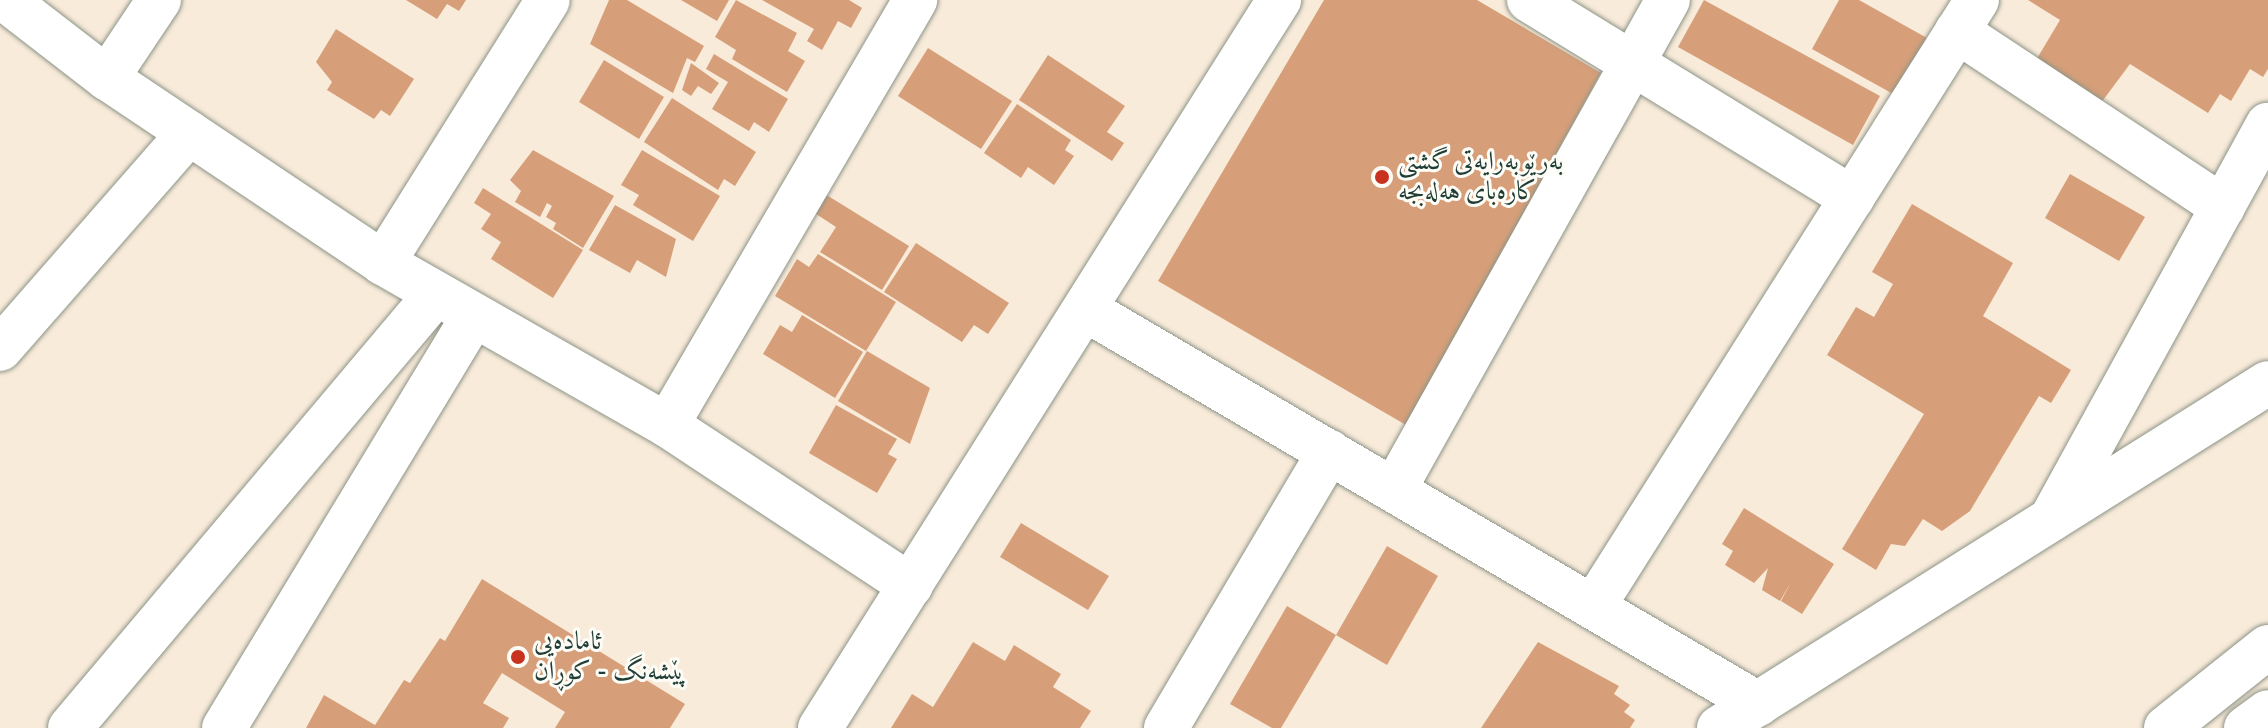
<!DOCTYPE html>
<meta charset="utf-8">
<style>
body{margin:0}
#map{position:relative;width:2268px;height:728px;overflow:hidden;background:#f9ebda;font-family:"IM FELL Double Pica",Amiri,serif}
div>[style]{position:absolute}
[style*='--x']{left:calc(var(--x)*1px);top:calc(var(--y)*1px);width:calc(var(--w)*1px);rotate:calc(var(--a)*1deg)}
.building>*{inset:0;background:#d69f7a}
.roads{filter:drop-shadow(0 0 2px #8c9487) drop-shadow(0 0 2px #8c9487)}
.street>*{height:44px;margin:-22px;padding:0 22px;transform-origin:22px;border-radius:22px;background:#fff}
.dots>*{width:22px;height:22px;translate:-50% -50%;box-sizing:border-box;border:4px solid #fdfcf7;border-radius:50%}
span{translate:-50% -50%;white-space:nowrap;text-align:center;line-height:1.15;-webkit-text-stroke:6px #fdfcf7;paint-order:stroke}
.poi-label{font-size:26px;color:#1f3d34}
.left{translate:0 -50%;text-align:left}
</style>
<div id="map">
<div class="building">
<i style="clip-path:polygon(406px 0,466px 0,459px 11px,447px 4px,437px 19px)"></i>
<i style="clip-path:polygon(609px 0,627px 0,704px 46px,695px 62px,687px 58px,673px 93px,590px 44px)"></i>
<i style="clip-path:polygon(681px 0,729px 0,717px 21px)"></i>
<i style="clip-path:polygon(736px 0,797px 33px,788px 51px,805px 61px,787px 92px,732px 59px,736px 50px,715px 37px)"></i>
<i style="clip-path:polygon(762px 0,849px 0,862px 8px,851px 28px,838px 21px,822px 50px,807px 41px,814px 29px)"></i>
<i style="clip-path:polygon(1324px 0,1477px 0,1601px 73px,1406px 425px,1158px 281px)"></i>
<i style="clip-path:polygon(1704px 0,1880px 96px,1853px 145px,1678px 47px)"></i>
<i style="clip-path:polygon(1839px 0,1859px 0,1927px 38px,1895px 95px,1812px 49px)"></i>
<i style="clip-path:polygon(2028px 0,2268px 0,2268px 69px,2263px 77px,2250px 69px,2231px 101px,2220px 94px,2208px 113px,2130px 64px,2095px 111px,2030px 70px,2060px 20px)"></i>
<i style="clip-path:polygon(336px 29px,414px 79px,390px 116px,381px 110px,374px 119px,327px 90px,332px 82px,316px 62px)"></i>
<i style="clip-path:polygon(928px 48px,1012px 101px,981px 149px,898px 96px)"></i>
<i style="clip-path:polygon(714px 54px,788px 99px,769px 132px,754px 122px,749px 131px,712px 109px,728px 82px,706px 69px)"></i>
<i style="clip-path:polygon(1048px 55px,1125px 106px,1107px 132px,1124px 143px,1112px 161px,1019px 100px)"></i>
<i style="clip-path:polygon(604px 60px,664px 97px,639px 139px,579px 102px)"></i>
<i style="clip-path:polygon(691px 63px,719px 83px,711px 94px,698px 86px,691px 96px,682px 90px)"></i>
<i style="clip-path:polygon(672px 98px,756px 152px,735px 186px,724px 179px,718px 190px,644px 142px)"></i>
<i style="clip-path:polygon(1017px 104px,1071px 140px,1065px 150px,1074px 156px,1054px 185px,1028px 167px,1021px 178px,984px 153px)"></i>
<i style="clip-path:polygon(533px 150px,614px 196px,583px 248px,553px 229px,556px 223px,546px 217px,552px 206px,547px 203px,540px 217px,515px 202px,521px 191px,510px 180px)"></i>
<i style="clip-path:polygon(642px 150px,720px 196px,693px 241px,633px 205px,639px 195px,621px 185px)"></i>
<i style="clip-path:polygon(2070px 174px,2145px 217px,2119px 261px,2045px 218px)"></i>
<i style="clip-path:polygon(483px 188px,583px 250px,553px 298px,491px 259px,501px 242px,481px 229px,491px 214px,474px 203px)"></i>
<i style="clip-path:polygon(825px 194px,909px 246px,882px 290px,820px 252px,836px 227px,813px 212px)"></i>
<i style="clip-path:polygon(1912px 204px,2013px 263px,1983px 316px,2071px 370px,2051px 403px,2039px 396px,1970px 511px,1942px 531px,1923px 519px,1905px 546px,1891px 544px,1876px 570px,1842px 549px,1924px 414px,1827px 355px,1856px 307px,1874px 317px,1893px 284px,1872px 272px)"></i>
<i style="clip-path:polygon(615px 205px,676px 239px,666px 277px,637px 260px,630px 273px,589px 250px)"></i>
<i style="clip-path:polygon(916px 243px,1009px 303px,988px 334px,974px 325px,962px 342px,884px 292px)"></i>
<i style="clip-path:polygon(818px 254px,896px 302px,866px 351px,775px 296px,797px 259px,809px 267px)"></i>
<i style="clip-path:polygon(802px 315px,863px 352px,835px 398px,763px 354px,780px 325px,792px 332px)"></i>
<i style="clip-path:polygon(867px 351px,930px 388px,910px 444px,838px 401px)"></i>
<i style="clip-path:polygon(836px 405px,897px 439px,888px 454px,897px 459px,877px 493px,809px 453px)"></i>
<i style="clip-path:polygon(1744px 508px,1834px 564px,1802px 614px,1781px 601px,1791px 582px,1780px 601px,1762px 590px,1768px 568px,1754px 583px,1725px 565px,1733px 551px,1722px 544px)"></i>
<i style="clip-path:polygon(1021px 523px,1109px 576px,1088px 610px,1000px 557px)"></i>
<i style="clip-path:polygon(1387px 546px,1438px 576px,1387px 665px,1336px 635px)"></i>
<i style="clip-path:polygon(482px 579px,685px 704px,670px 728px,555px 728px,565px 712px,502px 673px,483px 703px,509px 718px,503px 728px,306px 728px,324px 695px,375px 725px,404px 680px,410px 683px,440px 638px,445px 641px)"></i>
<i style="clip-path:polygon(1287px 606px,1336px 635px,1281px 728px,1272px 728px,1230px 704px)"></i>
<i style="clip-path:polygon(973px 642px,1005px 661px,1014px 645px,1061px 674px,1053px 687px,1091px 711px,1080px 728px,891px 728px,912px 694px,933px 707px)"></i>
<i style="clip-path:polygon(1538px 642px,1619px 686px,1614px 694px,1630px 705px,1624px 712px,1635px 720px,1630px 728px,1481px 728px)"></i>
</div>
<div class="roads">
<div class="street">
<i style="--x:6;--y:0;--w:128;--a:37.7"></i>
<i style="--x:107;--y:78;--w:332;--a:33.8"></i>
<i style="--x:383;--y:263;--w:327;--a:29.7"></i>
<i style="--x:667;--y:425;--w:292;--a:33.4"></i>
<i style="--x:1529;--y:0;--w:379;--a:31.5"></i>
<i style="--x:1957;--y:31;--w:319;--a:33.5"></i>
<i style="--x:107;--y:78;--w:94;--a:-56.3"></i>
<i style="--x:383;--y:263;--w:310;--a:-57.9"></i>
<i style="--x:1088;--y:311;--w:777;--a:30.39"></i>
<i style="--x:0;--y:349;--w:287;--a:-48.8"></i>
<i style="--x:667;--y:425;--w:492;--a:-59.7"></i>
<i style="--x:1394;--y:490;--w:561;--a:-60.79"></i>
<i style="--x:2051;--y:519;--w:450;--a:-61.2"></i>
<i style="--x:1593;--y:607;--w:718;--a:-57.68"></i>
<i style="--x:70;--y:728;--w:568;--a:-49.86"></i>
<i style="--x:224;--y:728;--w:482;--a:-58.8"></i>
<i style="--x:820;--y:728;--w:861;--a:-57.77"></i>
<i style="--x:1166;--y:728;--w:321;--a:-59.4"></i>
<i style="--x:1719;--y:728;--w:648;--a:-32.15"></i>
<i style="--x:2166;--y:728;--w:130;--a:-38.5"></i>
<i style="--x:2246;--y:728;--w:27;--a:-36"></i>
</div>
</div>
<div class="dots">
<i style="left:1382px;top:177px;background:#c8321e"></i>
<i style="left:518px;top:657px;background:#c8321e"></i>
</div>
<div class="poi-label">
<span class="left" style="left:1398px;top:177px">بەرێوبەرایەتی گشتی<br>کارەبای هەلەبجە</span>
<span class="left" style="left:534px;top:657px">ئامادەیی<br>پێشەنگ - کوڕان</span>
</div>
</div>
